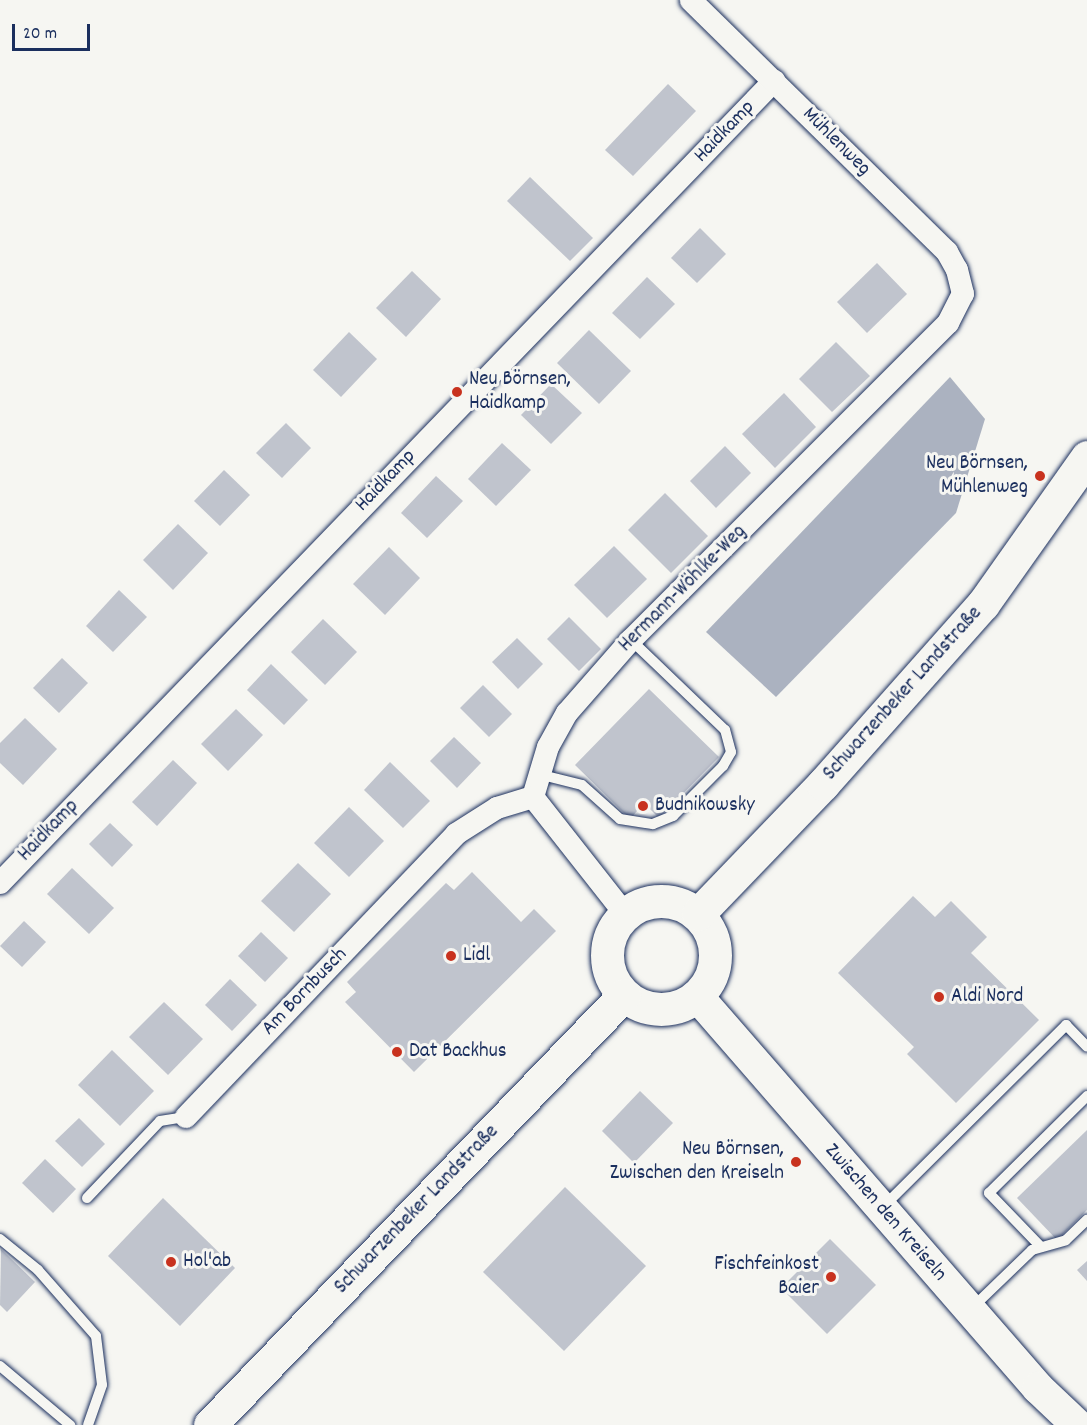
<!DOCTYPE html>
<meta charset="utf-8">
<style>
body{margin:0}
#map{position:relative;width:1087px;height:1425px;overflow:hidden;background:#f6f6f2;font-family:Dekko,sans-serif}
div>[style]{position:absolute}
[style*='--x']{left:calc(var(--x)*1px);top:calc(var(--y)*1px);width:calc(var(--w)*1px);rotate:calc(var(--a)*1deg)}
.water>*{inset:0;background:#abb2c0}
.building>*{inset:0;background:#c0c4cd}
.roads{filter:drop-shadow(0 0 2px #1b2f5e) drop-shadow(0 0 2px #1b2f5e)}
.lane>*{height:10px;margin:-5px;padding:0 5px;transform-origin:5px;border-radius:5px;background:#f6f6f2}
.street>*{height:22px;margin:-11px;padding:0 11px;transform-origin:11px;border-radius:11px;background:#f6f6f2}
.secondary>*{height:32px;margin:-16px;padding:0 16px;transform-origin:16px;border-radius:16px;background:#f6f6f2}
.primary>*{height:33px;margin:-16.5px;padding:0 16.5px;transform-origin:16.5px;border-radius:16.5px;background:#f6f6f2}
.primary>.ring{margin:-16.5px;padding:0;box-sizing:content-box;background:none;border:33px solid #f6f6f2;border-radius:50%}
.dots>*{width:16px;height:16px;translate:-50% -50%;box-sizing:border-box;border:3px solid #f6f6f2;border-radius:50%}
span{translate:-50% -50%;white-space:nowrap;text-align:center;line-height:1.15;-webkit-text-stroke:6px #f6f6f2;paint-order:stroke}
.street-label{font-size:21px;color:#1b2f5e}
.poi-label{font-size:21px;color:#1b2f5e}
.left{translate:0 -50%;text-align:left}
.right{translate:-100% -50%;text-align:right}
.scale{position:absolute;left:12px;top:24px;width:78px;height:27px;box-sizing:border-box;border:3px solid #1b2f5e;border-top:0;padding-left:8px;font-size:18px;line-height:21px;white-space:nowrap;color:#1b2f5e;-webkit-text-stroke:4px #f6f6f2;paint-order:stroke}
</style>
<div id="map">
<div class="water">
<i style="clip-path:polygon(950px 377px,985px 419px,956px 513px,776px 697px,706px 632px)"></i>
</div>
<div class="building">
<i style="clip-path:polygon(668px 84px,696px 111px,633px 176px,605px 150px)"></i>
<i style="clip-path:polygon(530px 177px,593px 238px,570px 261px,507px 201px)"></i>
<i style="clip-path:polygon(700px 228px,726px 254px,697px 283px,671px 258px)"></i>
<i style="clip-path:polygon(877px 263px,907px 294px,867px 333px,837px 302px)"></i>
<i style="clip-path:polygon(412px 271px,441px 299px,406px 337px,376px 308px)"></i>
<i style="clip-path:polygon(647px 277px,675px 304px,640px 339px,612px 313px)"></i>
<i style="clip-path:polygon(589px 330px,631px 371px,599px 404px,557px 363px)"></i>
<i style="clip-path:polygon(349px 332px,377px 359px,341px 397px,313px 370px)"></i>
<i style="clip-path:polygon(836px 342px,870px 376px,832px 412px,799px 379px)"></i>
<i style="clip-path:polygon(551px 384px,582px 413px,551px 444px,521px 415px)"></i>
<i style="clip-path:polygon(784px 393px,816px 427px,775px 468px,742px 434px)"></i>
<i style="clip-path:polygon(286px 423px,311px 448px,282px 478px,256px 453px)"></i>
<i style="clip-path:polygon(502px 443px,531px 470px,496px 506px,468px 479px)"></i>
<i style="clip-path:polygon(725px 446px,751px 473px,716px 508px,690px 481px)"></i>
<i style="clip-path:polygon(224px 470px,250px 495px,220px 526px,194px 501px)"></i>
<i style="clip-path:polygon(436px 476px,463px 501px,427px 538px,401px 513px)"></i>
<i style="clip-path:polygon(665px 493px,708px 536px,671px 573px,628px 530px)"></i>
<i style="clip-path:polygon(178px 524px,208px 553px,173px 590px,143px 560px)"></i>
<i style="clip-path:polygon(614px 546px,647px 579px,607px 618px,574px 585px)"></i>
<i style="clip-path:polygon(389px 547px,420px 578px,385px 615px,353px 584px)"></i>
<i style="clip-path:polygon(119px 590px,147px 617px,113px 652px,86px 626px)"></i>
<i style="clip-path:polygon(569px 617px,601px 649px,579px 671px,547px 639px)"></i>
<i style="clip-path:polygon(323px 619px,357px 652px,325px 685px,291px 652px)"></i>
<i style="clip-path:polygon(517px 638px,543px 664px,518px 689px,492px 662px)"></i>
<i style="clip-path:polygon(62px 658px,88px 683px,59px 713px,33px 688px)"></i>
<i style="clip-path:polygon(271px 664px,308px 700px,284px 725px,247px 690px)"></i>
<i style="clip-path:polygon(483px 685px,512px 714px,489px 737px,460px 708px)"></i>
<i style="clip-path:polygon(649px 689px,719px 757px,659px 818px,644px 803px,630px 819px,575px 765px)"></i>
<i style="clip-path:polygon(236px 709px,263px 735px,228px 771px,201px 744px)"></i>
<i style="clip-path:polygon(25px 718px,57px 749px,23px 785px,0 763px,0 743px)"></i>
<i style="clip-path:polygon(454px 737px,481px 763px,457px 788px,430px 761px)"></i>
<i style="clip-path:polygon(173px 760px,197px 783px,157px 826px,132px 802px)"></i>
<i style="clip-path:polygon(390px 762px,430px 801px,403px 828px,364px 790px)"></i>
<i style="clip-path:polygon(349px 807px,384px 841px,349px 877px,314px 843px)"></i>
<i style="clip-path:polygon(110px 823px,133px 845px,112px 867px,89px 844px)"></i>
<i style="clip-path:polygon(298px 863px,331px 894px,294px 932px,261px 901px)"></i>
<i style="clip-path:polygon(72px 868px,114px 908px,89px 934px,47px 894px)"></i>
<i style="clip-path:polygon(472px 872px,521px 922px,534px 909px,556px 931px,414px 1072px,345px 1002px,356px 992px,347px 982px,446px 883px,454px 890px)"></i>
<i style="clip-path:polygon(913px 896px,935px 917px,951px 901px,987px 937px,971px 953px,1039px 1020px,956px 1103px,907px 1054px,914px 1047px,838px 973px)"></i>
<i style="clip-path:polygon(24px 921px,46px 942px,22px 967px,0 946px)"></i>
<i style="clip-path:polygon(261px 932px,288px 958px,265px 982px,238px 956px)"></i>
<i style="clip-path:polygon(230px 979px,257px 1005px,232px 1031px,205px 1005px)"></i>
<i style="clip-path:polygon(164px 1002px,203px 1039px,168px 1075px,129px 1037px)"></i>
<i style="clip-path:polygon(112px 1050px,154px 1091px,120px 1126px,78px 1085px)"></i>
<i style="clip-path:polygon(640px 1091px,673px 1123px,634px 1163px,602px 1131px)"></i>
<i style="clip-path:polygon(79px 1118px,105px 1144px,82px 1167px,55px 1141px)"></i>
<i style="clip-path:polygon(1087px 1130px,1087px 1210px,1057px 1240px,1017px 1198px)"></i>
<i style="clip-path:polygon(45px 1159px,76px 1189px,53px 1213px,22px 1183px)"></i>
<i style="clip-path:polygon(565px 1187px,646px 1266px,564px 1351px,483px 1272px)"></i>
<i style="clip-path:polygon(163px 1198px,235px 1268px,180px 1326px,108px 1256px)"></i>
<i style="clip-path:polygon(830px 1239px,876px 1285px,827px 1334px,781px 1288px)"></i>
<i style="clip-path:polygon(1px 1249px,35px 1282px,7px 1312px,0 1305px)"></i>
<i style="clip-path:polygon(1087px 1261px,1087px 1281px,1077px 1270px)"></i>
</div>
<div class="roads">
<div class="lane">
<i style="--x:538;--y:774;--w:45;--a:14"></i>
<i style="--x:582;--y:785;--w:51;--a:41.8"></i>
<i style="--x:620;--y:819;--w:33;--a:9"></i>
<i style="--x:653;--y:824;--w:22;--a:-22"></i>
<i style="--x:673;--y:816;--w:71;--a:-45"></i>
<i style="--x:723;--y:766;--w:16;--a:-60"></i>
<i style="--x:731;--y:752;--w:23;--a:-105"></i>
<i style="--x:725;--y:730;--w:130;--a:-136.2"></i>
<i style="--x:87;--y:1198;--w:106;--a:-46.5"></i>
<i style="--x:160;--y:1121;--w:26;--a:-9"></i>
<i style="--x:884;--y:1206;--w:257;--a:-44.8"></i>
<i style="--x:1066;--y:1025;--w:30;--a:46"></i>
<i style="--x:0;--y:1239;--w:49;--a:39.2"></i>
<i style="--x:38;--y:1270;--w:88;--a:48.7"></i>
<i style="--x:96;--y:1336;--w:49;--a:83"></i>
<i style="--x:102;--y:1385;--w:42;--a:109.3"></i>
<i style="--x:1041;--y:1247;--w:75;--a:-133.9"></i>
<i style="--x:989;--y:1193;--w:138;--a:-44.7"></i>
<i style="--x:973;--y:1307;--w:82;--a:-44"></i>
<i style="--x:1032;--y:1250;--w:35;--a:-16"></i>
<i style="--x:1066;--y:1240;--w:29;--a:-44"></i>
<i style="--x:0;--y:1366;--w:92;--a:40.1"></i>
</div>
<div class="street">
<i style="--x:0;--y:883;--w:1115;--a:-46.02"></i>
<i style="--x:625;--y:914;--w:149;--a:-128.2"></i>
<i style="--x:533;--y:797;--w:52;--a:-73.3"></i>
<i style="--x:548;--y:747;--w:39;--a:-61"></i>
<i style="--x:567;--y:713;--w:97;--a:-48.8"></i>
<i style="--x:631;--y:640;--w:448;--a:-45"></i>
<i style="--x:948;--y:323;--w:33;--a:-63"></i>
<i style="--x:963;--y:294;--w:25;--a:-104"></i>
<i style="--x:957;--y:270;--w:21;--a:-119"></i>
<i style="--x:947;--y:252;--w:359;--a:-135.5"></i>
<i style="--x:186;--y:1117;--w:391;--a:-46.3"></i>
<i style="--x:456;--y:834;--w:49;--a:-32.4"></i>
<i style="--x:497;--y:808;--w:38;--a:-17"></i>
</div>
<div class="secondary">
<i style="--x:697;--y:996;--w:520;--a:48.98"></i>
<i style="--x:1038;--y:1388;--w:54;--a:43.5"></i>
</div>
<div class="primary">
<i class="ring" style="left:607px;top:901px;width:75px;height:75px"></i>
<i style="--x:698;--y:914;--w:180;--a:-46.1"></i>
<i style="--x:823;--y:784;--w:241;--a:-48.4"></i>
<i style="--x:983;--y:604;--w:180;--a:-54.7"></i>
<i style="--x:210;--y:1425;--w:597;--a:-46.09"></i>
</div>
</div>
<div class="dots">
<i style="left:457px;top:392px;background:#c8321e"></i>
<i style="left:1040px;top:476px;background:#c8321e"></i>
<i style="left:643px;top:806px;background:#c8321e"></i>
<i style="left:451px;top:956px;background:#c8321e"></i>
<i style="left:939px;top:997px;background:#c8321e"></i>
<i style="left:397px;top:1052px;background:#c8321e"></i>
<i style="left:796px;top:1162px;background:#c8321e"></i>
<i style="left:171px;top:1262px;background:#c8321e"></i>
<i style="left:831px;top:1277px;background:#c8321e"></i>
</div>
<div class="street-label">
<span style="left:725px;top:132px;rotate:-46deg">Haidkamp</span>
<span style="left:836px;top:142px;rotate:45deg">Mühlenweg</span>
<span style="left:386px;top:481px;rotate:-46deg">Haidkamp</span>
<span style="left:683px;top:589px;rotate:-45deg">Hermann-Wöhlke-Weg</span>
<span style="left:903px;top:694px;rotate:-48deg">Schwarzenbeker Landstraße</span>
<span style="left:49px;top:831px;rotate:-46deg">Haidkamp</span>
<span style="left:305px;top:992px;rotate:-46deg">Am Bornbusch</span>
<span style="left:417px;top:1210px;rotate:-46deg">Schwarzenbeker Landstraße</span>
<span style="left:885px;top:1213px;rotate:49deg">Zwischen den Kreiseln</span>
</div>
<div class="poi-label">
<span class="left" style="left:469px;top:392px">Neu Börnsen,<br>Haidkamp</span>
<span class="right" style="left:1028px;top:476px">Neu Börnsen,<br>Mühlenweg</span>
<span class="left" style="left:655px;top:806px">Budnikowsky</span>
<span class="left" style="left:463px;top:956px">Lidl</span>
<span class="left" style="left:951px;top:997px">Aldi Nord</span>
<span class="left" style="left:409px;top:1052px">Dat Backhus</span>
<span class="right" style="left:784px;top:1162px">Neu Börnsen,<br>Zwischen den Kreiseln</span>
<span class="left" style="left:183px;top:1262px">Hol'ab</span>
<span class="right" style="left:819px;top:1277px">Fischfeinkost<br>Baier</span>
</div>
<div class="scale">20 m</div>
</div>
